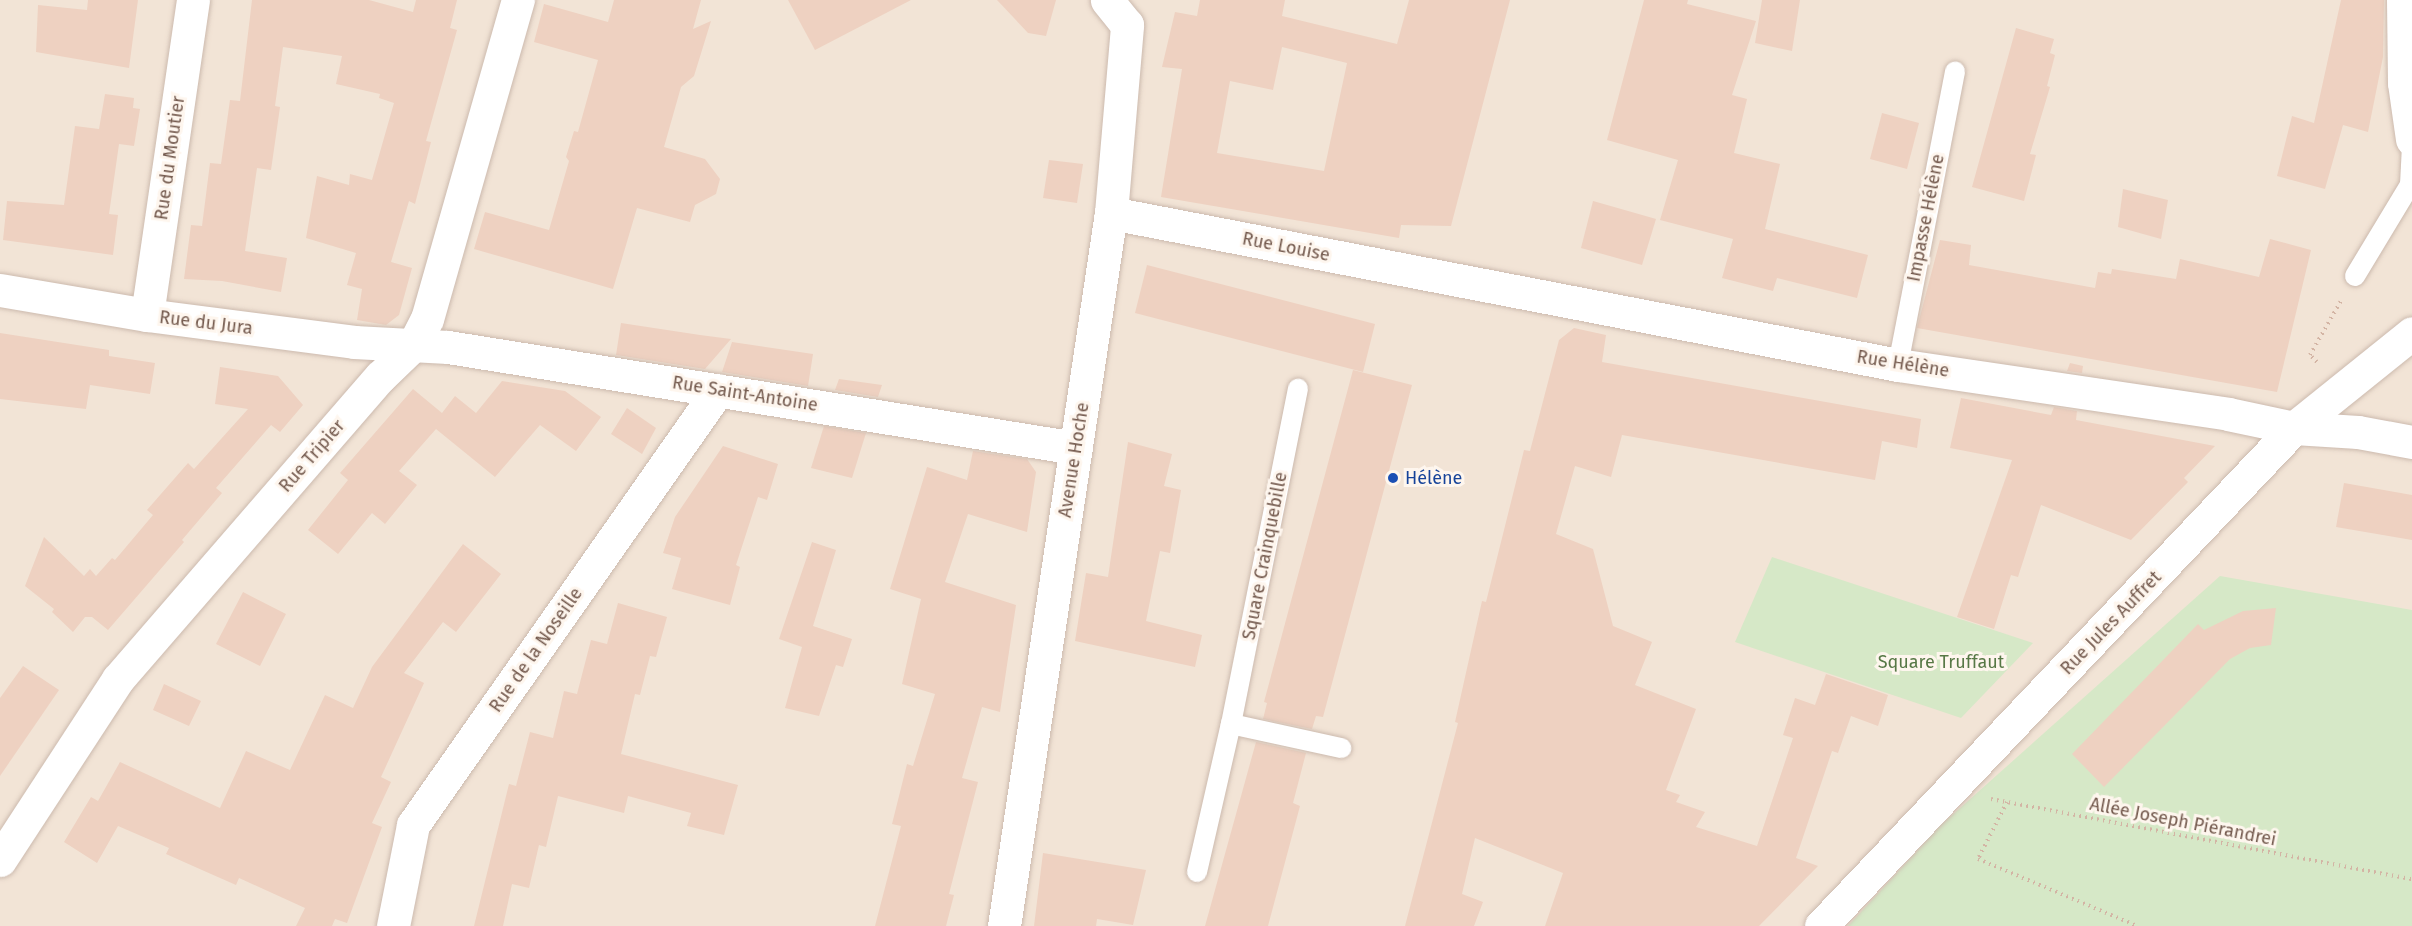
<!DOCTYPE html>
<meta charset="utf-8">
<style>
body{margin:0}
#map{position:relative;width:2412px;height:926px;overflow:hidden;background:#fbf2e7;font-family:"Fira Sans",sans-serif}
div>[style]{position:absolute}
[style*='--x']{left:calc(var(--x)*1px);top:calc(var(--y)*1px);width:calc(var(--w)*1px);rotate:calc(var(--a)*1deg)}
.residential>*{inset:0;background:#f2e4d6}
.green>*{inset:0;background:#d6e8c7}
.building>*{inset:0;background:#eed1c1}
.path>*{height:4px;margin-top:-2px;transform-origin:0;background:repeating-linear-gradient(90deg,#d3b4a4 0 1.5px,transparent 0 6px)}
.roads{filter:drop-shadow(0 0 2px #ccbaae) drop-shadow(0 0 2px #ccbaae)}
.lane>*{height:20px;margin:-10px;padding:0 10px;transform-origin:10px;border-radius:10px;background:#fff}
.street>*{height:33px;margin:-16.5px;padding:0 16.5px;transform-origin:16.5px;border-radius:16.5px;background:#fff}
.secondary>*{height:33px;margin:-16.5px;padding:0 16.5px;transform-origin:16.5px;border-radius:16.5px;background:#fff}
.dots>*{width:16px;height:16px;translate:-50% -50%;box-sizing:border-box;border:3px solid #fef6ee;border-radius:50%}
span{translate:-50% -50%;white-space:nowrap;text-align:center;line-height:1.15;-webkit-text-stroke:6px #fef6ee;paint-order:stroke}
.street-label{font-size:18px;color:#73594d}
.transit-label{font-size:18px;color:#164399}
.left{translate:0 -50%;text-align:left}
.park-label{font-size:18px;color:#577846}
</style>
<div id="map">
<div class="residential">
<i style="clip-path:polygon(0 0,2412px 0,2412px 926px,0 926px)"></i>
</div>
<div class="green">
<i style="clip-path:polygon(1772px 557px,2033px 643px,1961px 718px,1735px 642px)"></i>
<i style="clip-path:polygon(2220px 576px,2412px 610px,2412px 926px,1848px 926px,1941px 825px)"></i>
</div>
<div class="building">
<i style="clip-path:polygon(88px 0,138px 0,129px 68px,36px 52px,38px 5px,87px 10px)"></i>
<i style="clip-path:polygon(252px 0,369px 0,413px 12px,416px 0,457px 0,450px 28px,457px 30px,426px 141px,431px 142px,415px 204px,409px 201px,391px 262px,412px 268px,399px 315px,386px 325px,357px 320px,362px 289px,347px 285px,356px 253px,306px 238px,317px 176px,349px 185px,350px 174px,372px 180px,394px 103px,379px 98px,380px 94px,336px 84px,342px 56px,283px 47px,275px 106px,280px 107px,271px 170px,257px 168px,245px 251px,287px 258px,281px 292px,222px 281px,184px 279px,191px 225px,202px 226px,210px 163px,221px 164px,230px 100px,240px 101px)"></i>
<i style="clip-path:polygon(614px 0,701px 0,693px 29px,711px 21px,694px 76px,681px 87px,664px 147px,705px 159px,720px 179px,716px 194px,695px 205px,690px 222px,637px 208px,613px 289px,474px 249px,485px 212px,549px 230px,569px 161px,566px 157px,574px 131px,578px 132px,598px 60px,534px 42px,544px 4px,608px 22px)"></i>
<i style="clip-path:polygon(788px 0,911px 0,815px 50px)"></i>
<i style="clip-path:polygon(997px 0,1056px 0,1046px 36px,1028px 33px)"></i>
<i style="clip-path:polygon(evenodd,1200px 0,1285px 0,1282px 16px,1397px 44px,1409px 0,1510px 0,1451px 226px,1401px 225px,1399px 238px,1161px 197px,1182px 69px,1162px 67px,1175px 12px,1197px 16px,1200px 0,1282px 47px,1347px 63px,1324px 171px,1217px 153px,1230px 81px,1273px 90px,1282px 47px)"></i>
<i style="clip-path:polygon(1644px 0,1688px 0,1687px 4px,1756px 21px,1732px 95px,1747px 99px,1734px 153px,1780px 164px,1765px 229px,1868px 255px,1857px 298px,1777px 278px,1773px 291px,1722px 278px,1733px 239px,1660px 220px,1678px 160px,1607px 140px)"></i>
<i style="clip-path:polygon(1762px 0,1800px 0,1792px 51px,1755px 43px)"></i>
<i style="clip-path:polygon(2341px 0,2384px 0,2383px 57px,2368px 132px,2343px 125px,2325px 189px,2277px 176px,2292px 116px,2314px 123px)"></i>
<i style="clip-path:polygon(2016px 28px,2054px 39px,2050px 53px,2055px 55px,2047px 86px,2050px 87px,2030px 154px,2036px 155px,2024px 201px,1972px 187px)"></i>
<i style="clip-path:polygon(105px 94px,134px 98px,133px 108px,140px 109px,134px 146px,119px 144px,109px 214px,118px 215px,113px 255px,3px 240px,7px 201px,64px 205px,75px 126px,99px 129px)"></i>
<i style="clip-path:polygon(1882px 113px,1919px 123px,1907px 169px,1870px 159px)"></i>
<i style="clip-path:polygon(1049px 160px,1083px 164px,1077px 203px,1043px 198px)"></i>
<i style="clip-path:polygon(2123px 189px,2168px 200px,2161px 239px,2118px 227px)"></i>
<i style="clip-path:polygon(1593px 201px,1656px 219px,1642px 265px,1581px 248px)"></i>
<i style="clip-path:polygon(2270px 239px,2311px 250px,2277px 392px,1917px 328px,1940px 240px,1971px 245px,1969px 265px,2095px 288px,2098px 272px,2111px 274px,2112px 269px,2176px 279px,2180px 259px,2259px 277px)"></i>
<i style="clip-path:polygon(1147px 265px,1375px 324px,1363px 372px,1135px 313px)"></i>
<i style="clip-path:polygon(621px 323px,700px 335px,731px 339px,705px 369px,616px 355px)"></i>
<i style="clip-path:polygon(1574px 328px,1606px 335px,1602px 362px,1921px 419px,1917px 448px,1882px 441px,1875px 480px,1622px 435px,1611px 477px,1575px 466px,1556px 534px,1593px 549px,1613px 626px,1652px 642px,1635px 685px,1696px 709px,1666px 790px,1680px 795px,1676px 802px,1705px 812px,1696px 827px,1757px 846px,1793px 738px,1783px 735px,1795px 698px,1815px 705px,1826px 674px,1888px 695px,1878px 726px,1851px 716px,1838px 753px,1832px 751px,1796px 858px,1818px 866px,1759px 926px,1545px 926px,1563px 873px,1475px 838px,1462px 894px,1483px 902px,1474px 926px,1405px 926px,1458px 723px,1455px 722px,1482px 601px,1486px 602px,1524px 450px,1530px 451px,1559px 340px)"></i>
<i style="clip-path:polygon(0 333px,109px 350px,109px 356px,155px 363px,150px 394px,90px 385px,86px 409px,0 399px)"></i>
<i style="clip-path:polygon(732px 342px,813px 354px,808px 386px,722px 372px)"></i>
<i style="clip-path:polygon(2070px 363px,2083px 366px,2082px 373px,2067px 371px)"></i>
<i style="clip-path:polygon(220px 367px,278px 376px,303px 405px,280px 432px,271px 425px,216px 488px,222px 493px,182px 540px,184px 542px,108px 630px,92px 617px,85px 617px,73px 632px,52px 612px,54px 609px,25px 586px,44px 537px,84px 576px,90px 569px,96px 576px,112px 558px,115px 560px,153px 515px,147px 510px,188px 463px,194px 469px,248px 409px,215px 404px)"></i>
<i style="clip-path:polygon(1353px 370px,1412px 385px,1323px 717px,1316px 716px,1312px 729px,1263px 719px,1267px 703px,1264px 702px)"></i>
<i style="clip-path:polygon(839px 379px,882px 385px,878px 397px,835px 390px)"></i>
<i style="clip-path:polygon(502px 381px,565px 391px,601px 417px,576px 451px,540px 425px,495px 477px,436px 429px,399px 471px,417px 485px,385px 524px,372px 513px,338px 554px,308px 530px,348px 480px,340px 473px,413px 389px,442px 413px,455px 396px,476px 413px)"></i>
<i style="clip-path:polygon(1961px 398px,2051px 415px,2054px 407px,2077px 411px,2076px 420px,2215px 446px,2184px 478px,2188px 482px,2131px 540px,2041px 505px,2018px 577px,2011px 575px,1994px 629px,1957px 617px,2012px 460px,1950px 448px)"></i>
<i style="clip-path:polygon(627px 408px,656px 428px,642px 454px,611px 434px)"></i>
<i style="clip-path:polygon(824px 426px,866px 433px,852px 478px,811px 468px)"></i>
<i style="clip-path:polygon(1128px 442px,1172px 454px,1164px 486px,1181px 490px,1170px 553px,1160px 551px,1146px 621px,1202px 635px,1195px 667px,1075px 641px,1086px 573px,1108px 577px)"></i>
<i style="clip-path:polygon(723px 446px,778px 464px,767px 500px,758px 497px,736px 565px,740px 567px,730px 605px,672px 589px,681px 558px,663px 553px,675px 517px)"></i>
<i style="clip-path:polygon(973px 451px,1027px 459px,1036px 472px,1027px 532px,968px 514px,945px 582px,1016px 605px,1000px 712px,982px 707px,962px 778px,978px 782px,949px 894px,954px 895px,946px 926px,875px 926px,901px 826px,892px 824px,907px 764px,913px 766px,935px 694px,902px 684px,921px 599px,890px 589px,927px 467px,967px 480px)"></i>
<i style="clip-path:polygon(2344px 483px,2412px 495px,2412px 540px,2336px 527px)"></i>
<i style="clip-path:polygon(812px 542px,836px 550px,813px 626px,852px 639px,843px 667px,836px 665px,819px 716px,785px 708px,802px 647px,779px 639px)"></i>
<i style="clip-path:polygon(463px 544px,501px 574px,456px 632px,443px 622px,404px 673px,424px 683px,381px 777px,391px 782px,372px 823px,382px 827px,347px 923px,335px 919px,332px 926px,296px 926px,305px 908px,239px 878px,236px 885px,211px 874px,166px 854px,169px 848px,118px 826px,97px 863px,64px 842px,91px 797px,98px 801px,120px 762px,220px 808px,246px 751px,290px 770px,325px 695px,353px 708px,372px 667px)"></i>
<i style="clip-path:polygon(243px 592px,286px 614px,260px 666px,216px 644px)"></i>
<i style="clip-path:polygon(618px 603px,667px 617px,656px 657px,650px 656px,640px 695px,635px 694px,621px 754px,738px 785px,724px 835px,687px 826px,691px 813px,628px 796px,624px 813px,558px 796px,546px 847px,539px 845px,529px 888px,512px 884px,503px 926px,474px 926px,509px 784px,516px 786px,530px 732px,553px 738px,564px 691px,577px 694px,591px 640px,607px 644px)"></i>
<i style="clip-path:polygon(2276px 608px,2271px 645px,2250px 648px,2230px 659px,2104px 787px,2072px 754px,2198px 624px,2204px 630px,2243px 611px)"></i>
<i style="clip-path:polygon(23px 666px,59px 690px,0 776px,0 698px)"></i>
<i style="clip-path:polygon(164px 684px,201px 701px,189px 726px,153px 710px)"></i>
<i style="clip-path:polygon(1256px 742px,1306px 753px,1293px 803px,1300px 806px,1268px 926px,1205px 926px)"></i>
<i style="clip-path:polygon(1043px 853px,1146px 870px,1133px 925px,1097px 919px,1096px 926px,1034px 926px)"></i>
</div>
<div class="path">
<i style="--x:2317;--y:362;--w:10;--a:-135"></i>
<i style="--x:2310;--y:355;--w:64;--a:-60.3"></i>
<i style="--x:1991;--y:799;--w:429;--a:10.8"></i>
<i style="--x:2007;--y:802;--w:64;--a:117"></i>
<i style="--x:1978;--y:859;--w:173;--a:22.8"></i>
</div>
<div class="roads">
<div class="lane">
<i style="--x:2355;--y:276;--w:106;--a:-58.9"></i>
<i style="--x:2410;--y:185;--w:40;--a:-87.1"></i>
<i style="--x:1898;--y:365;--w:299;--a:-79"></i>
<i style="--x:1231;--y:724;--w:113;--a:12.3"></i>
<i style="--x:1197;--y:872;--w:152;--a:-77.1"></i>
<i style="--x:1231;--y:724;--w:342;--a:-78.7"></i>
</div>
<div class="street">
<i style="--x:2403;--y:0;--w:83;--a:89.3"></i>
<i style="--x:2404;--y:83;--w:57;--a:81.9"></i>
<i style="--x:1111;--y:213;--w:802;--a:10.93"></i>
<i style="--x:1898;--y:365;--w:334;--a:8.4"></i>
<i style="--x:2228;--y:414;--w:67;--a:12"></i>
<i style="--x:2294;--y:428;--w:64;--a:3.6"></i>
<i style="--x:2358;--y:432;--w:55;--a:10.5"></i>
<i style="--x:0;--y:290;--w:149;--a:9.7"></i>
<i style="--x:147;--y:315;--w:209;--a:7.4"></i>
<i style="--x:354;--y:342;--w:94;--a:3"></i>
<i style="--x:448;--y:347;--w:636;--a:9.14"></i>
<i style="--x:147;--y:315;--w:318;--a:-81.7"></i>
<i style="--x:0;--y:860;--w:216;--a:-56.9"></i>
<i style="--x:118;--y:679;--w:400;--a:-49.1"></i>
<i style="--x:380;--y:377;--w:47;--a:-44.1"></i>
<i style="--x:414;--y:344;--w:28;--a:-63"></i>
<i style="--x:427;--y:319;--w:332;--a:-74.1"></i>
<i style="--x:393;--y:926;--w:103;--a:-78.8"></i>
<i style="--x:413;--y:825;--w:531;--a:-54.96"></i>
<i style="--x:1004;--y:926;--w:721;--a:-81.47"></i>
<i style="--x:1111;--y:213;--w:189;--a:-85.1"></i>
<i style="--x:1127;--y:25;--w:32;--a:-129"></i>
</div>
<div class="secondary">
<i style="--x:1821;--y:926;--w:687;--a:-46.47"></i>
<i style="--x:2294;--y:428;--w:151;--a:-38.8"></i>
</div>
</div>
<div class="dots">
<i style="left:1393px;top:478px;background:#1a4fb4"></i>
</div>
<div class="street-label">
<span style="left:170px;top:158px;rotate:-82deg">Rue du Moutier</span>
<span style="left:1926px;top:218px;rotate:-79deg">Impasse Hélène</span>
<span style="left:1286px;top:247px;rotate:11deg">Rue Louise</span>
<span style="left:206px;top:323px;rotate:7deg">Rue du Jura</span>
<span style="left:1903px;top:364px;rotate:9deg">Rue Hélène</span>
<span style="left:745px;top:394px;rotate:9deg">Rue Saint-Antoine</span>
<span style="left:312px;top:456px;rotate:-49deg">Rue Tripier</span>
<span style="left:1074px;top:460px;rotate:-81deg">Avenue Hoche</span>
<span style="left:1265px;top:556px;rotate:-79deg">Square Crainquebille</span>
<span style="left:2111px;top:623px;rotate:-46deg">Rue Jules Auffret</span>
<span style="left:536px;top:650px;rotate:-55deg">Rue de la Noseille</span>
<span style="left:2183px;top:822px;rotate:11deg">Allée Joseph Piérandrei</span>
</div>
<div class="transit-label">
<span class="left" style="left:1405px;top:478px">Hélène</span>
</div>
<div class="park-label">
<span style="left:1941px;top:662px">Square Truffaut</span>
</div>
</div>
